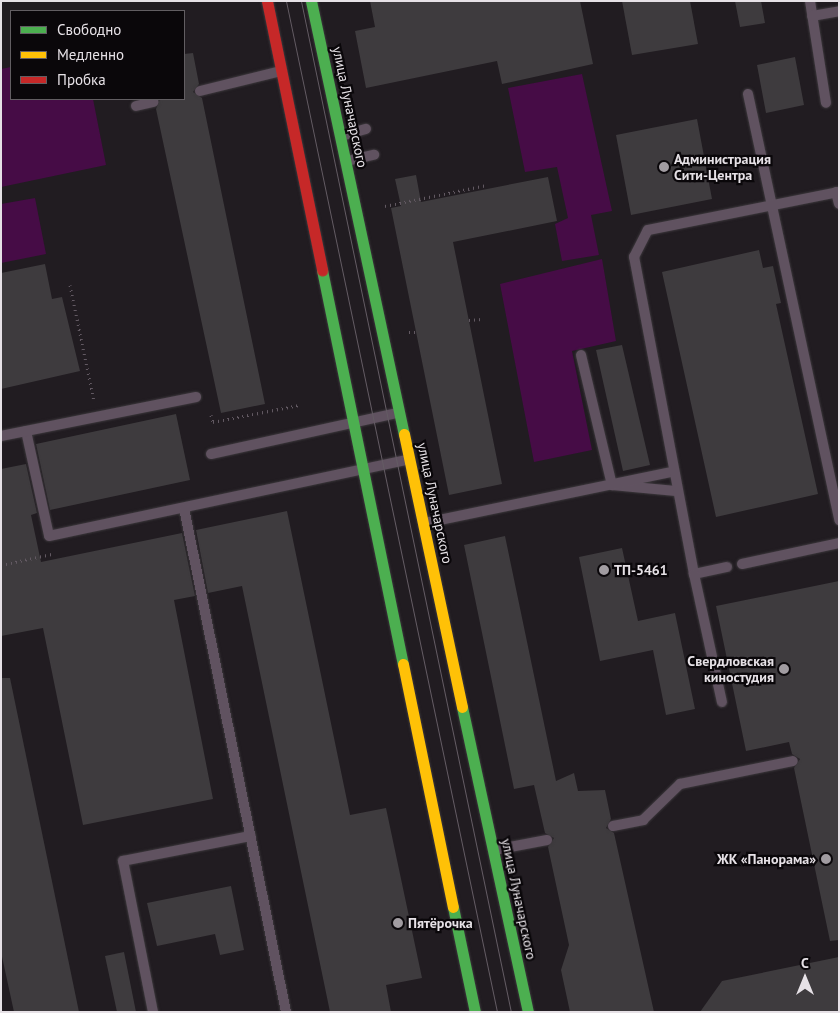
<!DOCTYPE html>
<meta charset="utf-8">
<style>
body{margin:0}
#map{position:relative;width:840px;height:1013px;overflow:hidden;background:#211c21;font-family:"PT Sans",sans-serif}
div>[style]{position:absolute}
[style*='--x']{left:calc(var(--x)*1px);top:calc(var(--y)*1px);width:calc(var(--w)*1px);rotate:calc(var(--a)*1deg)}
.green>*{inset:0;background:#460c46}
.building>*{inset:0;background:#3e3b3e}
.path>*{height:3px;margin-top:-1.5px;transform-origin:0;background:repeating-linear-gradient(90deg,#625962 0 1px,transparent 0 5px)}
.roads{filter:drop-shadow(0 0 1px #3c383c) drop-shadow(0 0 1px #3c383c)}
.lane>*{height:10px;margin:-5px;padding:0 5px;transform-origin:5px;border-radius:5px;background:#605260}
.fast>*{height:11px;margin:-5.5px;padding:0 5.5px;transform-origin:5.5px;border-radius:5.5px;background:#4caf50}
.slow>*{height:11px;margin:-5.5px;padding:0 5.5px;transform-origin:5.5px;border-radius:5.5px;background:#ffc107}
.jam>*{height:11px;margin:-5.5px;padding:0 5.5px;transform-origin:5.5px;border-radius:5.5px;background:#c62828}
.tram>*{height:1px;margin:-0.5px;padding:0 0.5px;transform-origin:0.5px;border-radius:0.5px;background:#645c64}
.dots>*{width:14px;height:14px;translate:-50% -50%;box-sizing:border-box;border:2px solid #0a070a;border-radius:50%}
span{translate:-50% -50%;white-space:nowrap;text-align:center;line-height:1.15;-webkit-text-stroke:4.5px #0a070a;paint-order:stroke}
.street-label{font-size:14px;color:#e6e1e6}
.poi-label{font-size:14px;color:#e6e1e6;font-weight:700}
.left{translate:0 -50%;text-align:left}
.right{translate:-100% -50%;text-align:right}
.frame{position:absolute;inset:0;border:2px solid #e6e1e6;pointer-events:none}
.legend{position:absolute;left:10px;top:10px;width:175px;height:90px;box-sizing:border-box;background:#0a070a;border:1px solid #625e62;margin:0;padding:6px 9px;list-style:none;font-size:15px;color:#e6e1e6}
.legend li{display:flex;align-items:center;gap:10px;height:25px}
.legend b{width:25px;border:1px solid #625e62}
.north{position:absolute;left:780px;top:953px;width:50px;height:50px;-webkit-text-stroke:4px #0a070a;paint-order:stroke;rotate:0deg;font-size:14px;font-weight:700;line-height:20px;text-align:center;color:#e6e1e6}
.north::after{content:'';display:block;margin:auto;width:18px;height:22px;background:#e6e1e6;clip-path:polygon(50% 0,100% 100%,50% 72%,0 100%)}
</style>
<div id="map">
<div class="green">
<i style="clip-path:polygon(11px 67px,11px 99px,93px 99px,106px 165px,1px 187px,1px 69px)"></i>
<i style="clip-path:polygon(582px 74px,612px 211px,591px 215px,599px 255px,562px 261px,555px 224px,568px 218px,557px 167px,525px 172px,508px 88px)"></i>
<i style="clip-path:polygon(35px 198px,46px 254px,1px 263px,1px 204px)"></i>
<i style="clip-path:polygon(602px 259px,616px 341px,572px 351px,592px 450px,534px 462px,500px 284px)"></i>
</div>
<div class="building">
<i style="clip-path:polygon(370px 1px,580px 1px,593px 64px,502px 84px,497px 61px,366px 88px,355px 31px,375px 27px)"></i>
<i style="clip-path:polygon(622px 1px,690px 1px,698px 44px,632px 55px)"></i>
<i style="clip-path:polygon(735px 1px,761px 1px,765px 23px,740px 27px)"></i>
<i style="clip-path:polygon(193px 53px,199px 84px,193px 92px,202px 98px,265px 404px,221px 413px,156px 109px,160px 99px,184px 99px,184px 54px)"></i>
<i style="clip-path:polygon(795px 57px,804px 105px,766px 113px,757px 65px)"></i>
<i style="clip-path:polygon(697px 119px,712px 199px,631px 215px,616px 135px)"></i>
<i style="clip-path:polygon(416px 175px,421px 202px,548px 177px,557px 221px,453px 242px,502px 484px,449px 495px,391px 208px,401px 206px,395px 179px)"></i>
<i style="clip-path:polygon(759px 250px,763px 268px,773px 266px,781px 303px,776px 304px,818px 494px,716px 517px,662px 272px)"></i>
<i style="clip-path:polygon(45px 264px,52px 299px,62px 297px,80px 371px,1px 389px,1px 273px)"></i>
<i style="clip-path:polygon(622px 345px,650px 465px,623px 471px,596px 350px)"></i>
<i style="clip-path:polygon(176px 414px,190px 480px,50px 510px,36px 444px)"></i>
<i style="clip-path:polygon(26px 464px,37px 513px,31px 515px,41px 562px,182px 533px,195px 596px,174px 600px,213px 799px,83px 825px,43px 628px,1px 636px,1px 469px)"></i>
<i style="clip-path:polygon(287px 511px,350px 815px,386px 808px,422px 978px,386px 985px,391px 1012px,330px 1012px,242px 586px,208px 593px,196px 530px)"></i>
<i style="clip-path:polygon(505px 536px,556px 781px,574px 773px,578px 791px,605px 790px,611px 819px,606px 828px,614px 833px,654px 1012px,570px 1012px,561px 970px,569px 945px,548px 847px,554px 838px,545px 833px,534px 785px,514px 789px,464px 545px)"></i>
<i style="clip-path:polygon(622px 548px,638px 621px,675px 613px,695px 709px,666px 715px,653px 650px,600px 661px,579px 557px)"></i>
<i style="clip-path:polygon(839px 581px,839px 940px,830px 941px,794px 768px,800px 759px,792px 754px,789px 742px,746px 751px,716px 606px)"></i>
<i style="clip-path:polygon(1px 678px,10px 678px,79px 1012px,14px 1012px,1px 952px)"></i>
<i style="clip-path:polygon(231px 886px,244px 950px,220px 955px,215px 934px,157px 946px,147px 903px)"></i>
<i style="clip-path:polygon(124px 952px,136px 1012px,117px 1012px,105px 956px)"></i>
<i style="clip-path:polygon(839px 957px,839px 1012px,700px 1012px,722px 981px)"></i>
</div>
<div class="path">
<i style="--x:385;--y:206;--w:104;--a:-11.6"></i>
<i style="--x:70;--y:285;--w:118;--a:78.3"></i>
<i style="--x:469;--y:320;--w:13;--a:-4"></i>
<i style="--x:409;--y:332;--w:7;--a:0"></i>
<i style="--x:211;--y:415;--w:7;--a:74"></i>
<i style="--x:213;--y:422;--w:88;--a:-11.2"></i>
<i style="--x:1;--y:565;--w:52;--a:-12.2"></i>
</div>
<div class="roads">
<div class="lane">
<i style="--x:810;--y:1;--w:103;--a:81.1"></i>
<i style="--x:812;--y:16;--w:27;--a:-10"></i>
<i style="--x:200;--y:91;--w:83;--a:-13.9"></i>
<i style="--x:748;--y:94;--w:436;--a:77.9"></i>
<i style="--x:136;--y:106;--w:18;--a:-13"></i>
<i style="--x:341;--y:136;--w:26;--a:-16"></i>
<i style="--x:347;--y:161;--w:28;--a:-13"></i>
<i style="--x:836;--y:192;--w:12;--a:76"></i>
<i style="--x:581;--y:355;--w:134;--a:76.6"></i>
<i style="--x:612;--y:485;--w:64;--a:5.4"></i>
<i style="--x:26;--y:431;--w:107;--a:77.6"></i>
<i style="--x:49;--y:536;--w:367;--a:-12"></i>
<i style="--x:1;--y:436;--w:199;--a:-11.3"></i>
<i style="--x:211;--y:454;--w:191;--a:-12.4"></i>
<i style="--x:184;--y:508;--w:514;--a:78.56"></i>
<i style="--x:425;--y:523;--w:252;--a:-11.7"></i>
<i style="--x:742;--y:564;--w:99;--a:-12.2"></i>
<i style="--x:727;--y:567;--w:34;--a:168"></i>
<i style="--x:694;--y:574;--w:323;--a:-100.7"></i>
<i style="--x:634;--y:257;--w:30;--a:-63"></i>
<i style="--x:648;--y:230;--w:195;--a:-11.3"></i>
<i style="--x:694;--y:574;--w:131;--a:77.7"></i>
<i style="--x:613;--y:826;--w:31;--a:-11"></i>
<i style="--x:643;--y:820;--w:52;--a:-44.2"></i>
<i style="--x:680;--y:784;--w:115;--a:-11.5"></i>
<i style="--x:494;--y:850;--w:54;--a:-10.7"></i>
<i style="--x:153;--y:1012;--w:154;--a:-101.2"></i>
<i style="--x:123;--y:861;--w:130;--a:-11.1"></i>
</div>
<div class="fast">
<i style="--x:311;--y:1;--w:443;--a:77.9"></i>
<i style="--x:322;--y:270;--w:402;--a:78.4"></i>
<i style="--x:462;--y:707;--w:312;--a:77.8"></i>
<i style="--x:453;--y:907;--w:107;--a:78.2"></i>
</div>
<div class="slow">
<i style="--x:404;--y:434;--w:279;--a:78"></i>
<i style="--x:403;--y:664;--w:248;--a:78.4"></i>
</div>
<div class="jam">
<i style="--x:267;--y:1;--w:275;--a:78.4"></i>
</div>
</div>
<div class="tram">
<i style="--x:286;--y:1;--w:1033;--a:78.21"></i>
<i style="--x:301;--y:1;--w:1033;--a:78.27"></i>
</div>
<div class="dots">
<i style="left:664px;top:167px;background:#a19ca1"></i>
<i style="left:604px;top:570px;background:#a19ca1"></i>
<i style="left:784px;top:669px;background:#a19ca1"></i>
<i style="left:826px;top:859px;background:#a19ca1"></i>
<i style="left:398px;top:923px;background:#a19ca1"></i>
</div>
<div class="street-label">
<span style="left:350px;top:107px;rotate:78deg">улица Луначарского</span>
<span style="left:435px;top:503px;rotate:78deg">улица Луначарского</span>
<span style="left:519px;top:899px;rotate:78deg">улица Луначарского</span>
</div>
<div class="poi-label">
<span class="left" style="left:674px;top:167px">Администрация<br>Сити-Центра</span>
<span class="left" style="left:614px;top:570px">ТП-5461</span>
<span class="right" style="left:774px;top:669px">Свердловская<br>киностудия</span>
<span class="right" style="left:816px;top:859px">ЖК «Панорама»</span>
<span class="left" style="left:408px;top:923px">Пятёрочка</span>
</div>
<div class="frame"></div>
<ul class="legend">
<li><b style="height:6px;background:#4caf50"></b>Свободно</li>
<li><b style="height:6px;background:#ffc107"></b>Медленно</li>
<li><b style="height:6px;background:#c62828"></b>Пробка</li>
</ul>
<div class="north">С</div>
</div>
